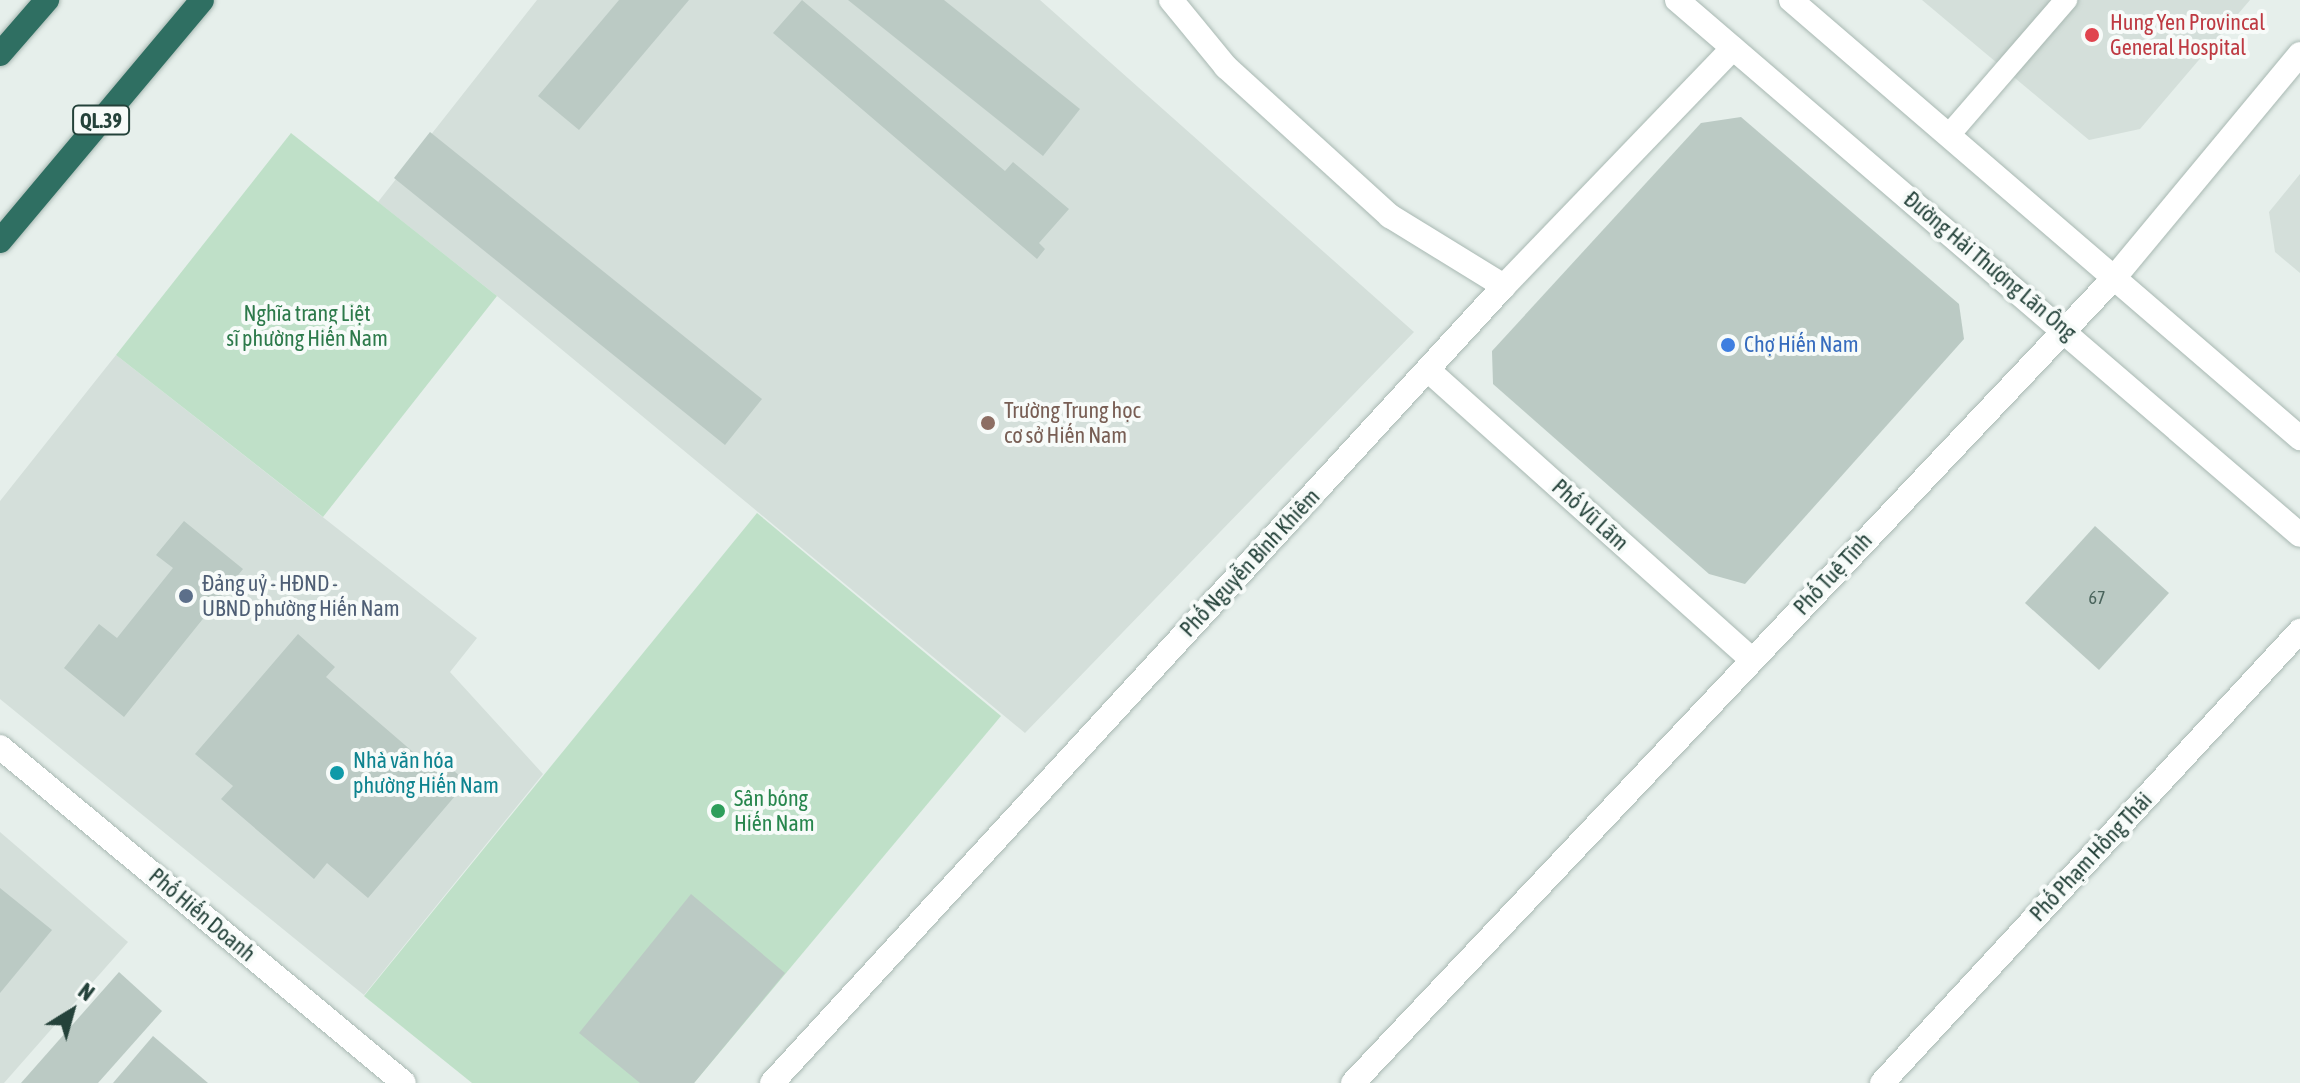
<!DOCTYPE html>
<meta charset="utf-8">
<style>
body{margin:0}
#map{position:relative;width:2300px;height:1083px;overflow:hidden;background:#e6efeb;font-family:"Asap Condensed",sans-serif}
div>[style]{position:absolute}
[style*='--x']{left:calc(var(--x)*1px);top:calc(var(--y)*1px);width:calc(var(--w)*1px);rotate:calc(var(--a)*1deg)}
.built>*{inset:0;background:#d4dfda}
.green>*{inset:0;background:#bfe0c8}
.building>*{inset:0;background:#bbcac4}
.roads{filter:drop-shadow(0 0 2px #a8b8b2) drop-shadow(0 0 2px #a8b8b2)}
.lane>*{height:22px;margin:-11px;padding:0 11px;transform-origin:11px;border-radius:11px;background:#fff}
.street>*{height:24px;margin:-12px;padding:0 12px;transform-origin:12px;border-radius:12px;background:#fff}
.secondary>*{height:24px;margin:-12px;padding:0 12px;transform-origin:12px;border-radius:12px;background:#fff}
.highway>*{height:24px;margin:-12px;padding:0 12px;transform-origin:12px;border-radius:12px;background:#2f6f62}
.dots>*{width:22px;height:22px;translate:-50% -50%;box-sizing:border-box;border:4px solid #f7fbf9;border-radius:50%}
span{translate:-50% -50%;white-space:nowrap;text-align:center;line-height:1.15;-webkit-text-stroke:8px #f7fbf9;paint-order:stroke}
.number-label{font-size:18px;color:#4a645c}
.number-label span{-webkit-text-stroke-width:0}
.shield-label span{padding:2px 6px;background:#f7fbf9;border:2px solid;border-radius:6px;-webkit-text-stroke-width:0}
.shield-label{font-size:20px;color:#24423a;font-weight:700}
.health-label{font-size:22px;color:#be3a42}
.left{translate:0 -50%;text-align:left}
.street-label{font-size:22px;color:#24423a}
.park-label{font-size:22px;color:#2d7a4b}
.shop-label{font-size:22px;color:#366cbe}
.education-label{font-size:22px;color:#785e54}
.service-label{font-size:22px;color:#4e5e75}
.culture-label{font-size:22px;color:#0d838f}
.leisure-label{font-size:22px;color:#27864d}
.north{position:absolute;left:32px;top:971px;width:80px;height:80px;-webkit-text-stroke:6px #f7fbf9;paint-order:stroke;rotate:37deg;font-size:22px;font-weight:700;line-height:32px;text-align:center;color:#24423a}
.north::after{content:'';display:block;margin:auto;width:28px;height:36px;background:#24423a;clip-path:polygon(50% 0,100% 100%,50% 72%,0 100%)}
</style>
<div id="map">
<div class="built">
<i style="clip-path:polygon(537px 0,1040px 0,1414px 332px,1025px 733px,497px 296px,378px 202px)"></i>
<i style="clip-path:polygon(1922px 0,2250px 0,2140px 129px,2089px 140px)"></i>
<i style="clip-path:polygon(2300px 174px,2300px 273px,2275px 252px,2269px 212px)"></i>
<i style="clip-path:polygon(116px 355px,477px 638px,450px 672px,543px 774px,364px 995px,0 699px,0 501px)"></i>
<i style="clip-path:polygon(0 832px,128px 942px,4px 1083px,0 1083px)"></i>
</div>
<div class="green">
<i style="clip-path:polygon(291px 133px,497px 296px,323px 517px,116px 355px)"></i>
<i style="clip-path:polygon(757px 513px,1001px 716px,694px 1083px,472px 1083px,364px 996px)"></i>
</div>
<div class="building">
<i style="clip-path:polygon(619px 0,689px 0,579px 130px,538px 96px)"></i>
<i style="clip-path:polygon(802px 0,1005px 171px,1013px 162px,1069px 209px,1039px 243px,1045px 249px,1037px 259px,773px 33px)"></i>
<i style="clip-path:polygon(848px 0,944px 0,1080px 109px,1043px 156px)"></i>
<i style="clip-path:polygon(1741px 117px,1959px 304px,1964px 339px,1745px 584px,1709px 574px,1493px 384px,1492px 351px,1701px 123px)"></i>
<i style="clip-path:polygon(430px 132px,762px 399px,725px 445px,394px 178px)"></i>
<i style="clip-path:polygon(184px 521px,243px 569px,124px 717px,64px 668px,99px 624px,117px 638px,173px 568px,156px 555px)"></i>
<i style="clip-path:polygon(2095px 526px,2169px 593px,2099px 670px,2025px 603px)"></i>
<i style="clip-path:polygon(298px 634px,335px 667px,326px 677px,427px 764px,435px 755px,467px 782px,368px 898px,327px 863px,314px 879px,221px 799px,233px 786px,195px 754px)"></i>
<i style="clip-path:polygon(0 888px,52px 930px,0 993px)"></i>
<i style="clip-path:polygon(691px 894px,785px 973px,694px 1083px,640px 1083px,579px 1033px)"></i>
<i style="clip-path:polygon(119px 972px,162px 1011px,98px 1083px,21px 1083px)"></i>
<i style="clip-path:polygon(153px 1036px,208px 1083px,113px 1083px)"></i>
</div>
<div class="roads">
<div class="lane">
<i style="--x:1949;--y:135;--w:179;--a:-49.1"></i>
</div>
<div class="street">
<i style="--x:1171;--y:0;--w:87;--a:50.6"></i>
<i style="--x:1226;--y:67;--w:222;--a:42.3"></i>
<i style="--x:1390;--y:216;--w:134;--a:31.6"></i>
<i style="--x:1428;--y:370;--w:435;--a:41.8"></i>
<i style="--x:0;--y:747;--w:525;--a:39.75"></i>
<i style="--x:772;--y:1083;--w:1082;--a:-47.43"></i>
<i style="--x:1504;--y:286;--w:330;--a:-46.1"></i>
<i style="--x:1882;--y:1083;--w:616;--a:-47.24"></i>
</div>
<div class="secondary">
<i style="--x:1677;--y:0;--w:821;--a:40.65"></i>
<i style="--x:1791;--y:0;--w:672;--a:40.71"></i>
<i style="--x:1353;--y:1083;--w:1108;--a:-46.61"></i>
<i style="--x:2114;--y:278;--w:291;--a:-50.3"></i>
</div>
<div class="highway">
<i style="--x:0;--y:54;--w:72;--a:-49"></i>
<i style="--x:0;--y:241;--w:314;--a:-50"></i>
</div>
</div>
<div class="dots">
<i style="left:2092px;top:35px;background:#e0444e"></i>
<i style="left:1728px;top:345px;background:#3f7fe0"></i>
<i style="left:988px;top:423px;background:#8d6e63"></i>
<i style="left:186px;top:596px;background:#5c6f8a"></i>
<i style="left:337px;top:773px;background:#0f9aa8"></i>
<i style="left:718px;top:811px;background:#2e9e5b"></i>
</div>
<div class="number-label">
<span style="left:2097px;top:598px">67</span>
</div>
<div class="shield-label">
<span style="left:101px;top:120px">QL.39</span>
</div>
<div class="health-label">
<span class="left" style="left:2110px;top:35px">Hung Yen Provincal<br>General Hospital</span>
</div>
<div class="street-label">
<span style="left:1990px;top:266px;rotate:40deg">Đường Hải Thượng Lãn Ông</span>
<span style="left:1590px;top:515px;rotate:42deg">Phố Vũ Lãm</span>
<span style="left:1250px;top:563px;rotate:-47deg">Phố Nguyễn Bỉnh Khiêm</span>
<span style="left:1833px;top:574px;rotate:-47deg">Phố Tuệ Tĩnh</span>
<span style="left:2091px;top:857px;rotate:-47deg">Phố Phạm Hồng Thái</span>
<span style="left:202px;top:915px;rotate:40deg">Phố Hiến Doanh</span>
</div>
<div class="park-label">
<span style="left:307px;top:326px">Nghĩa trang Liệt<br>sĩ phường Hiến Nam</span>
</div>
<div class="shop-label">
<span class="left" style="left:1744px;top:345px">Chợ Hiến Nam</span>
</div>
<div class="education-label">
<span class="left" style="left:1004px;top:423px">Trường Trung học<br>cơ sở Hiến Nam</span>
</div>
<div class="service-label">
<span class="left" style="left:202px;top:596px">Đảng uỷ - HĐND -<br>UBND phường Hiến Nam</span>
</div>
<div class="culture-label">
<span class="left" style="left:353px;top:773px">Nhà văn hóa<br>phường Hiến Nam</span>
</div>
<div class="leisure-label">
<span class="left" style="left:734px;top:811px">Sân bóng<br>Hiến Nam</span>
</div>
<div class="north">N</div>
</div>
